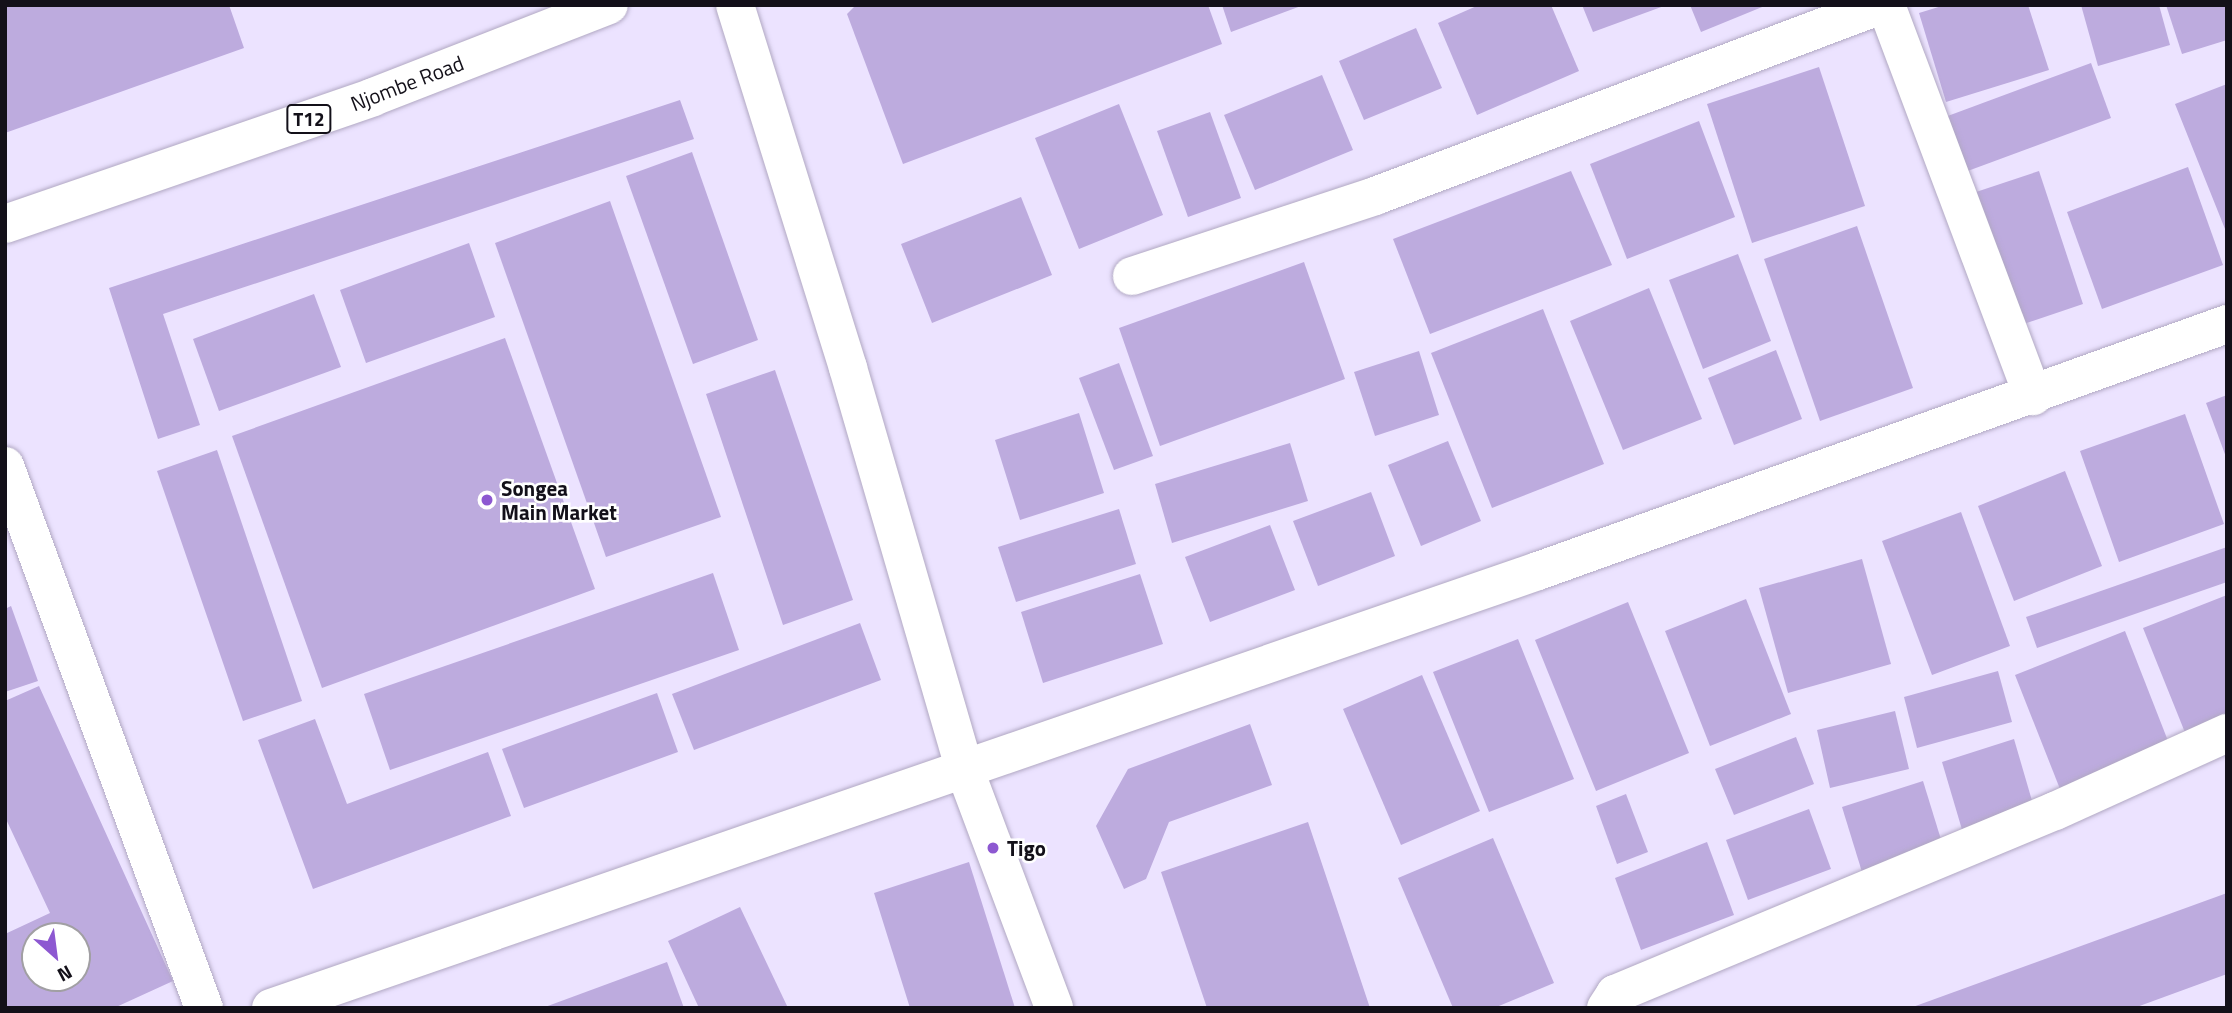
<!DOCTYPE html>
<style>
body{margin:0}
#map{position:relative;width:2232px;height:1013px;overflow:hidden;background:#ece3ff;font-family:"Titillium Web",sans-serif}
div>[style]{position:absolute}
[style*='--x']{left:calc(var(--x)*1px);top:calc(var(--y)*1px);width:calc(var(--w)*1px);rotate:calc(var(--a)*1deg)}
.building>*{inset:0;background:#bdabde}
.roads{filter:drop-shadow(0 0 2px #b1a8c3) drop-shadow(0 0 2px #b1a8c3)}
.minor>*{height:38px;margin:-19px;padding:0 19px;transform-origin:19px;border-radius:19px;background:#fff}
.highway>*{height:38px;margin:-19px;padding:0 19px;transform-origin:19px;border-radius:19px;background:#fff}
.dots>*{width:19px;height:19px;translate:-50% -50%;box-sizing:border-box;border:4px solid #fff;border-radius:50%}
span{translate:-50% -50%;white-space:nowrap;text-align:center;line-height:1.15;-webkit-text-stroke:5px #fff;paint-order:stroke}
.shield-label span{padding:2px 5px;background:#fff;border:2px solid;border-radius:5px;-webkit-text-stroke-width:0}
.shield-label{font-size:19px;color:#131019;font-weight:700}
.street-label{font-size:21px;color:#131019}
.poi-label{font-size:21px;color:#131019;font-weight:700}
.left{translate:0 -50%;text-align:left}
.frame{position:absolute;inset:0;border:7px solid #131019;pointer-events:none}
.north{position:absolute;left:21px;top:922px;width:70px;height:70px;box-sizing:border-box;background:#fff;border:2px solid #a19fa3;border-radius:50%;rotate:152deg;font-size:19px;font-weight:700;line-height:28px;text-align:center;color:#131019}
.north::after{content:'';display:block;margin:auto;width:24px;height:32px;background:#8d58d1;clip-path:polygon(50% 0,100% 100%,50% 72%,0 100%)}
</style>
<div id="map">
<div class="building">
<i style="clip-path:polygon(5px 5px,229px 5px,244px 48px,5px 133px)"></i>
<i style="clip-path:polygon(856px 5px,1208px 5px,1222px 44px,903px 164px,847px 14px)"></i>
<i style="clip-path:polygon(1222px 5px,1301px 5px,1301px 6px,1231px 32px)"></i>
<i style="clip-path:polygon(1479px 5px,1551px 5px,1579px 71px,1477px 115px,1438px 23px)"></i>
<i style="clip-path:polygon(1582px 5px,1664px 5px,1664px 6px,1593px 32px)"></i>
<i style="clip-path:polygon(1690px 5px,1767px 5px,1701px 32px)"></i>
<i style="clip-path:polygon(1945px 5px,2028px 5px,2049px 70px,1946px 102px,1919px 13px)"></i>
<i style="clip-path:polygon(2081px 5px,2159px 5px,2170px 45px,2098px 66px)"></i>
<i style="clip-path:polygon(2166px 5px,2227px 5px,2227px 40px,2182px 54px)"></i>
<i style="clip-path:polygon(1416px 28px,1442px 88px,1364px 120px,1339px 61px)"></i>
<i style="clip-path:polygon(2091px 63px,2111px 118px,1965px 172px,1945px 117px)"></i>
<i style="clip-path:polygon(1819px 67px,1865px 206px,1752px 243px,1707px 104px)"></i>
<i style="clip-path:polygon(1322px 75px,1353px 150px,1255px 190px,1224px 115px)"></i>
<i style="clip-path:polygon(2227px 84px,2227px 234px,2175px 104px)"></i>
<i style="clip-path:polygon(680px 100px,694px 139px,163px 314px,200px 425px,158px 439px,109px 288px)"></i>
<i style="clip-path:polygon(1119px 104px,1163px 215px,1079px 249px,1035px 138px)"></i>
<i style="clip-path:polygon(1210px 112px,1241px 198px,1188px 217px,1157px 131px)"></i>
<i style="clip-path:polygon(1699px 121px,1735px 217px,1627px 259px,1590px 164px)"></i>
<i style="clip-path:polygon(692px 152px,758px 340px,693px 364px,626px 176px)"></i>
<i style="clip-path:polygon(2188px 167px,2223px 265px,2102px 309px,2067px 212px)"></i>
<i style="clip-path:polygon(1571px 171px,1612px 265px,1430px 334px,1393px 239px)"></i>
<i style="clip-path:polygon(2039px 171px,2083px 304px,2015px 327px,1970px 194px)"></i>
<i style="clip-path:polygon(1021px 197px,1052px 275px,932px 323px,901px 244px)"></i>
<i style="clip-path:polygon(610px 201px,721px 517px,606px 557px,495px 243px)"></i>
<i style="clip-path:polygon(1857px 226px,1913px 388px,1820px 421px,1764px 259px)"></i>
<i style="clip-path:polygon(469px 243px,495px 317px,366px 363px,340px 290px)"></i>
<i style="clip-path:polygon(1738px 254px,1771px 341px,1703px 369px,1669px 280px)"></i>
<i style="clip-path:polygon(1304px 262px,1345px 379px,1160px 446px,1119px 328px)"></i>
<i style="clip-path:polygon(1649px 288px,1702px 419px,1623px 450px,1570px 321px)"></i>
<i style="clip-path:polygon(314px 294px,341px 367px,219px 411px,193px 339px)"></i>
<i style="clip-path:polygon(1543px 309px,1604px 464px,1492px 508px,1431px 353px)"></i>
<i style="clip-path:polygon(505px 338px,595px 589px,322px 688px,232px 436px)"></i>
<i style="clip-path:polygon(1776px 350px,1802px 419px,1734px 445px,1708px 378px)"></i>
<i style="clip-path:polygon(1419px 351px,1439px 415px,1375px 436px,1354px 372px)"></i>
<i style="clip-path:polygon(1119px 363px,1153px 456px,1114px 470px,1079px 378px)"></i>
<i style="clip-path:polygon(775px 370px,853px 600px,783px 625px,706px 394px)"></i>
<i style="clip-path:polygon(2227px 395px,2227px 457px,2226px 457px,2206px 403px)"></i>
<i style="clip-path:polygon(1079px 413px,1104px 493px,1020px 520px,995px 440px)"></i>
<i style="clip-path:polygon(2185px 414px,2224px 524px,2119px 562px,2080px 451px)"></i>
<i style="clip-path:polygon(1448px 441px,1481px 521px,1421px 546px,1388px 465px)"></i>
<i style="clip-path:polygon(1290px 443px,1308px 501px,1172px 543px,1155px 484px)"></i>
<i style="clip-path:polygon(217px 450px,302px 701px,243px 721px,157px 471px)"></i>
<i style="clip-path:polygon(2065px 471px,2102px 566px,2014px 601px,1978px 506px)"></i>
<i style="clip-path:polygon(1371px 492px,1395px 556px,1318px 586px,1293px 521px)"></i>
<i style="clip-path:polygon(1119px 509px,1136px 564px,1016px 602px,998px 547px)"></i>
<i style="clip-path:polygon(1961px 512px,2010px 646px,1932px 675px,1882px 541px)"></i>
<i style="clip-path:polygon(1270px 525px,1295px 590px,1210px 622px,1185px 557px)"></i>
<i style="clip-path:polygon(2227px 547px,2227px 582px,2037px 648px,2026px 617px)"></i>
<i style="clip-path:polygon(1862px 559px,1891px 664px,1788px 693px,1759px 588px)"></i>
<i style="clip-path:polygon(713px 573px,739px 650px,390px 770px,364px 694px)"></i>
<i style="clip-path:polygon(1140px 574px,1163px 644px,1043px 683px,1021px 612px)"></i>
<i style="clip-path:polygon(2227px 595px,2227px 719px,2186px 735px,2143px 628px)"></i>
<i style="clip-path:polygon(1746px 599px,1791px 714px,1710px 746px,1665px 631px)"></i>
<i style="clip-path:polygon(1628px 602px,1689px 753px,1596px 791px,1535px 640px)"></i>
<i style="clip-path:polygon(11px 606px,38px 681px,5px 692px,5px 609px)"></i>
<i style="clip-path:polygon(860px 623px,881px 680px,694px 750px,672px 694px)"></i>
<i style="clip-path:polygon(2125px 631px,2170px 746px,2060px 789px,2015px 675px)"></i>
<i style="clip-path:polygon(1518px 639px,1574px 779px,1489px 812px,1433px 672px)"></i>
<i style="clip-path:polygon(1998px 671px,2012px 722px,1917px 748px,1904px 697px)"></i>
<i style="clip-path:polygon(1422px 675px,1480px 811px,1401px 845px,1343px 709px)"></i>
<i style="clip-path:polygon(evenodd,39px 686px,173px 981px,114px 1008px,5px 1008px,5px 934px,50px 913px,5px 817px,5px 701px,39px 686px,35px 936px,77px 936px,77px 978px,35px 978px,35px 936px)"></i>
<i style="clip-path:polygon(657px 693px,678px 752px,524px 808px,502px 749px)"></i>
<i style="clip-path:polygon(1895px 711px,1909px 769px,1830px 788px,1817px 730px)"></i>
<i style="clip-path:polygon(315px 719px,347px 804px,488px 752px,511px 816px,313px 889px,258px 740px)"></i>
<i style="clip-path:polygon(1250px 724px,1272px 785px,1169px 822px,1146px 879px,1124px 889px,1096px 826px,1128px 769px)"></i>
<i style="clip-path:polygon(1796px 737px,1814px 784px,1734px 815px,1715px 769px)"></i>
<i style="clip-path:polygon(2014px 739px,2035px 811px,1963px 833px,1942px 762px)"></i>
<i style="clip-path:polygon(1923px 781px,1943px 846px,1862px 872px,1842px 807px)"></i>
<i style="clip-path:polygon(1626px 794px,1648px 852px,1617px 864px,1596px 806px)"></i>
<i style="clip-path:polygon(1809px 809px,1831px 869px,1748px 900px,1726px 840px)"></i>
<i style="clip-path:polygon(1308px 822px,1370px 1008px,1207px 1008px,1161px 872px)"></i>
<i style="clip-path:polygon(1493px 838px,1554px 983px,1494px 1008px,1453px 1008px,1398px 878px)"></i>
<i style="clip-path:polygon(1707px 842px,1734px 915px,1641px 950px,1615px 878px)"></i>
<i style="clip-path:polygon(969px 862px,1015px 1008px,910px 1008px,874px 893px)"></i>
<i style="clip-path:polygon(2227px 893px,2227px 974px,2134px 1008px,1910px 1008px)"></i>
<i style="clip-path:polygon(740px 907px,788px 1008px,699px 1008px,668px 941px)"></i>
<i style="clip-path:polygon(667px 962px,684px 1008px,545px 1008px,545px 1007px)"></i>
</div>
<div class="roads">
<div class="minor">
<i style="--x:735;--y:5;--w:380;--a:72.7"></i>
<i style="--x:848;--y:368;--w:416;--a:73.8"></i>
<i style="--x:964;--y:768;--w:256;--a:69.4"></i>
<i style="--x:1886;--y:5;--w:418;--a:69.4"></i>
<i style="--x:1132;--y:276;--w:256;--a:-18.2"></i>
<i style="--x:1375;--y:196;--w:541;--a:-20.68"></i>
<i style="--x:5;--y:466;--w:577;--a:69.84"></i>
<i style="--x:271;--y:1008;--w:1340;--a:-19.03"></i>
<i style="--x:1538;--y:571;--w:732;--a:-19.72"></i>
<i style="--x:1606;--y:1008;--w:17;--a:-57"></i>
<i style="--x:1615;--y:994;--w:477;--a:-22.6"></i>
<i style="--x:2055;--y:811;--w:189;--a:-24.4"></i>
</div>
<div class="highway">
<i style="--x:5;--y:224;--w:389;--a:-19"></i>
<i style="--x:373;--y:97;--w:253;--a:-21.3"></i>
</div>
</div>
<div class="dots">
<i style="left:487px;top:500px;background:#8d58d1"></i>
<i style="left:993px;top:848px;background:#8d58d1"></i>
</div>
<div class="shield-label">
<span style="left:309px;top:119px">T12</span>
</div>
<div class="street-label">
<span style="left:407px;top:83px;rotate:-21deg">Njombe Road</span>
</div>
<div class="poi-label">
<span class="left" style="left:501px;top:500px">Songea<br>Main Market</span>
<span class="left" style="left:1007px;top:848px">Tigo</span>
</div>
<div class="frame"></div>
<div class="north">N</div>
</div>
